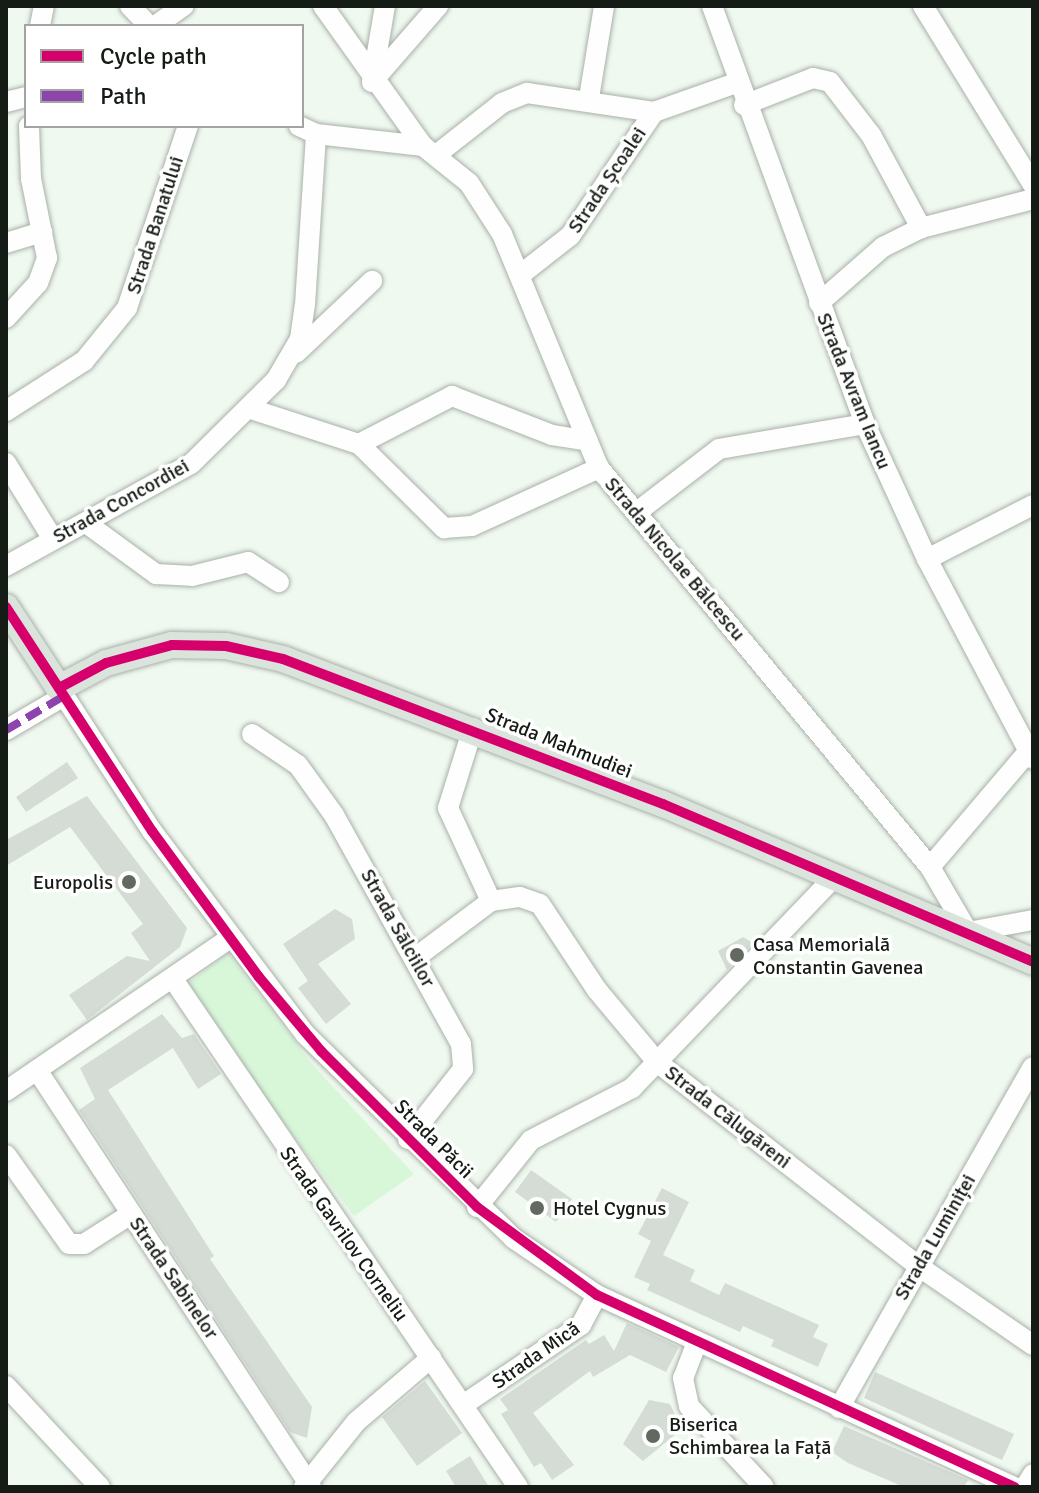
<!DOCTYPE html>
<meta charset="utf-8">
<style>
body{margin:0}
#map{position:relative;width:1039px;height:1493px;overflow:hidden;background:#eff9ef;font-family:Signika,sans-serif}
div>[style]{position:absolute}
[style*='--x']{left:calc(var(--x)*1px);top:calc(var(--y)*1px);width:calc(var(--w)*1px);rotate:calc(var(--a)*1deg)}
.green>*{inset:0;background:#d8f7d9}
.building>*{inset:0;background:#d5dcd5}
.roads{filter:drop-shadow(0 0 2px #a9b0a9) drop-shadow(0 0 2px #a9b0a9)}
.minor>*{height:20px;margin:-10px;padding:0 10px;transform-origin:10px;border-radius:10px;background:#fdfefd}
.major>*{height:26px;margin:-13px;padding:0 13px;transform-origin:13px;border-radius:13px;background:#dbe4dc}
.quiet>*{height:8px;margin-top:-4px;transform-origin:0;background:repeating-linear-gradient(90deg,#8e44ad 0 16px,transparent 0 24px)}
.cycleway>*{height:10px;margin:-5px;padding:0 5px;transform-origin:5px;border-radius:5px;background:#d6006c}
.dots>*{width:22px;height:22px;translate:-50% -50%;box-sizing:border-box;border:4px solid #fff;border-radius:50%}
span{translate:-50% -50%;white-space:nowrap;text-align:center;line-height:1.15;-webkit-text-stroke:7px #fff;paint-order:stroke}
.street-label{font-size:20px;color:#151b15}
.poi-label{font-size:20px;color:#151b15}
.right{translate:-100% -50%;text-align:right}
.left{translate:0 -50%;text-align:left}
.frame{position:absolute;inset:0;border:8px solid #151b15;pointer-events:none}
.legend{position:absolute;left:24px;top:24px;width:280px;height:104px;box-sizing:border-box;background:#fff;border:2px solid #a1a4a1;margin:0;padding:10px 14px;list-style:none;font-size:24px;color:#151b15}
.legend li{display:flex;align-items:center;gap:16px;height:40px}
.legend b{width:40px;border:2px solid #a1a4a1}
</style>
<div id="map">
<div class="green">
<i style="clip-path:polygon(228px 953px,312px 1064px,414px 1174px,354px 1216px,182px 988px)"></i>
</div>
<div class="building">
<i style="clip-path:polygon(67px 762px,78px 778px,26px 812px,16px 797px)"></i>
<i style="clip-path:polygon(87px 796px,187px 928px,180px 947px,87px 1020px,69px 995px,127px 956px,150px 961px,131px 933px,143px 924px,70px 827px,6px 866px,6px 840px)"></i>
<i style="clip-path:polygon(335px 909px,352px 919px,355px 939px,318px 964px,351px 1004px,326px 1024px,298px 988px,308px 981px,283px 944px)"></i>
<i style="clip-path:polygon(743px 937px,753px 943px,727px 970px,718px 951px)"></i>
<i style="clip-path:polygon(162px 1014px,182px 1038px,194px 1034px,221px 1074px,198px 1089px,173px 1048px,108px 1090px,214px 1256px,210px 1259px,312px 1407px,307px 1438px,290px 1432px,79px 1110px,95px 1099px,80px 1068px)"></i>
<i style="clip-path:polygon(531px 1170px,572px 1199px,556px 1222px,515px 1192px)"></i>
<i style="clip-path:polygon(662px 1188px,689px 1202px,663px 1255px,695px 1270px,690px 1281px,719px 1295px,725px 1283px,819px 1325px,813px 1337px,828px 1344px,818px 1367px,771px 1346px,774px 1340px,743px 1326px,740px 1332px,647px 1290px,650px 1284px,634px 1277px,651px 1241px,638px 1234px)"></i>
<i style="clip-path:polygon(627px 1323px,679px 1347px,666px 1372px,630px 1355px,593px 1377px,590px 1371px,533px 1413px,574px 1465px,552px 1480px,541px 1463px,534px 1467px,501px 1414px,508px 1410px,500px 1399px,586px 1340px,589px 1344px,604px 1335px,614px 1351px)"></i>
<i style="clip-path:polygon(875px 1372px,1014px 1434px,1002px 1460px,864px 1398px)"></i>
<i style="clip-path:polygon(425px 1381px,462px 1433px,417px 1466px,382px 1417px)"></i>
<i style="clip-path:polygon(649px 1400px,670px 1404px,682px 1429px,643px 1461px,623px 1444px)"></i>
<i style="clip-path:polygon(844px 1426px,968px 1480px,964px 1487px,904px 1487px,848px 1463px,832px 1452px)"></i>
<i style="clip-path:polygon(470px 1456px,489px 1487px,456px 1487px,446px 1471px)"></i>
</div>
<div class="roads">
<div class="minor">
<i style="--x:130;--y:6;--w:28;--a:46"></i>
<i style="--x:323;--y:6;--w:172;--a:54.5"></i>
<i style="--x:712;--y:6;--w:445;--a:69.9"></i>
<i style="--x:865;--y:424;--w:149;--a:65.3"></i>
<i style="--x:927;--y:559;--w:226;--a:62.1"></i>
<i style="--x:923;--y:6;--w:210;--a:58.4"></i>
<i style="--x:40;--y:26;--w:20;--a:-79"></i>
<i style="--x:155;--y:26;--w:35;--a:-35"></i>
<i style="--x:372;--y:82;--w:101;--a:-49"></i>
<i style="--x:372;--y:82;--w:77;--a:-80.3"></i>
<i style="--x:589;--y:98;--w:93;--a:-80.7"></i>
<i style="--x:6;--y:102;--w:21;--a:-14"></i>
<i style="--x:744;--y:105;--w:74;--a:-21.4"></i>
<i style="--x:813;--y:78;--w:17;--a:13"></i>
<i style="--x:830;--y:82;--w:67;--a:52.3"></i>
<i style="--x:871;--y:135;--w:106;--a:61.7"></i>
<i style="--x:299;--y:126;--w:19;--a:25"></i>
<i style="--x:316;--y:134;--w:108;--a:6.4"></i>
<i style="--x:423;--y:146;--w:59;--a:38.8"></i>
<i style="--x:469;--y:183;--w:61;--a:57.1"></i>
<i style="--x:502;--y:234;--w:253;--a:67.5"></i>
<i style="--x:599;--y:468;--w:518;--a:50.32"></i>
<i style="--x:930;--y:867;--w:75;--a:59.7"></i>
<i style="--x:968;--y:932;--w:66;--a:-10.5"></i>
<i style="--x:436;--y:155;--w:84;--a:-38.2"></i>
<i style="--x:502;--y:103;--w:27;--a:-22"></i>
<i style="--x:527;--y:93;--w:128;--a:8.5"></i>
<i style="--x:654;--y:112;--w:87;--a:-19.5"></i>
<i style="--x:6;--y:243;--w:38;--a:-17"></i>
<i style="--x:520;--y:275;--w:63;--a:-38"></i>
<i style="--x:570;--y:236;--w:150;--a:-55.9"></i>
<i style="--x:819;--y:303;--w:85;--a:-41.2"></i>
<i style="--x:883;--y:247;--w:42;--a:-26.6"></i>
<i style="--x:921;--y:228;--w:116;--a:-14.5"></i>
<i style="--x:6;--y:318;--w:47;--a:-47.6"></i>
<i style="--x:38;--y:283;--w:27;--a:-70"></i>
<i style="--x:47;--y:258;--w:81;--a:-101.4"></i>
<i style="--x:31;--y:179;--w:53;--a:-92.2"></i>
<i style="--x:296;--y:353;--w:105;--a:-43.5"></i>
<i style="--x:251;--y:409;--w:114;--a:18"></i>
<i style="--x:359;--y:444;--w:120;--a:44.7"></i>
<i style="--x:444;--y:528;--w:28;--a:-4"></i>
<i style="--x:472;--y:526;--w:140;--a:-24.5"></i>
<i style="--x:6;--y:411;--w:93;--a:-32.7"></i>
<i style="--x:84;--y:361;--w:68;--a:-50.9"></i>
<i style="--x:127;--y:308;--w:192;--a:-71.5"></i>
<i style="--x:359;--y:444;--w:105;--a:-27.3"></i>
<i style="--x:452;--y:396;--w:107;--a:21.3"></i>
<i style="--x:552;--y:435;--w:36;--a:9"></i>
<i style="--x:6;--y:463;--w:89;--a:58.3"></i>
<i style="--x:637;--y:512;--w:103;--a:-37.5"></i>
<i style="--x:719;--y:449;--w:148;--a:-9.7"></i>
<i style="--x:86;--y:523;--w:87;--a:36.1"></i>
<i style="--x:156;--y:574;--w:36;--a:3"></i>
<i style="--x:192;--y:576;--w:58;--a:-14"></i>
<i style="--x:248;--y:562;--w:37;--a:33"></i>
<i style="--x:927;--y:559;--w:119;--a:-27"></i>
<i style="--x:6;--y:566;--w:211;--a:-28.9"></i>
<i style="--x:191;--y:464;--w:120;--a:-44.7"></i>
<i style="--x:276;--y:380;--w:48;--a:-59.7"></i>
<i style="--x:300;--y:339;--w:34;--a:-82"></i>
<i style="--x:305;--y:305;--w:171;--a:-86.3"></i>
<i style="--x:59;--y:688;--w:171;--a:57"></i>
<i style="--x:152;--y:831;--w:254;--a:53"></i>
<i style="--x:305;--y:1034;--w:291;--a:44.4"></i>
<i style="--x:513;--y:1238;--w:102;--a:34.2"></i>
<i style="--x:597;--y:1295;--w:460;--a:24.7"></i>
<i style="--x:473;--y:728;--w:84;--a:107.4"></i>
<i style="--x:448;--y:808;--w:102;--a:65.2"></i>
<i style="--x:6;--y:730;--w:67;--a:-30.4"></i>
<i style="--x:252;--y:734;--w:55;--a:34"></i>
<i style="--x:298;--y:765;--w:62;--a:54.2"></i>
<i style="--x:334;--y:815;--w:262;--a:61"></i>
<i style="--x:461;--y:1044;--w:25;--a:85"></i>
<i style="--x:463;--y:1069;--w:89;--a:128.2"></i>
<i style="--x:930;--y:867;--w:151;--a:-49.6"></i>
<i style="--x:415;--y:958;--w:95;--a:-36.9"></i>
<i style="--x:491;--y:901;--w:29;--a:-8"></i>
<i style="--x:520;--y:897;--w:21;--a:19"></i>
<i style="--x:540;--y:904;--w:103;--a:56.5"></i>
<i style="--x:597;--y:990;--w:94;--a:50.2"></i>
<i style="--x:657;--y:1062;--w:331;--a:38"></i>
<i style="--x:918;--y:1266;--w:140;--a:34.5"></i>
<i style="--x:173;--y:979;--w:614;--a:55.82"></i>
<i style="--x:37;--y:1070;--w:499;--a:56.7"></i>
<i style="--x:6;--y:1091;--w:270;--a:-34.3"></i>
<i style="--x:6;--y:1155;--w:109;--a:54.7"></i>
<i style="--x:69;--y:1244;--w:15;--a:0"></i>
<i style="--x:84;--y:1244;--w:56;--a:-32.6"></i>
<i style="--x:477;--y:1207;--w:86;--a:-51.1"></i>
<i style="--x:531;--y:1140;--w:114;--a:-27.2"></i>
<i style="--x:632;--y:1088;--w:295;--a:-46.2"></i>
<i style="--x:697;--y:1342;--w:39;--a:111"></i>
<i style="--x:683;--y:1378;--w:29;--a:78"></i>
<i style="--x:689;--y:1406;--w:110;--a:47.2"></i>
<i style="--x:6;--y:1386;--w:138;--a:47.1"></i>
<i style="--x:463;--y:1405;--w:143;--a:-34.1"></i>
<i style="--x:581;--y:1325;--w:34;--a:-62"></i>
<i style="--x:839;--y:1408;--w:392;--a:-60.4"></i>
<i style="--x:304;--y:1487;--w:83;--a:-51.3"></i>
<i style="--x:356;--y:1422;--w:99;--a:-40.5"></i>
<i style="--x:1025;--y:1487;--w:15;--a:-58"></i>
</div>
<div class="major">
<i style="--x:6;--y:607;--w:97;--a:56.8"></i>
<i style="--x:59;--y:688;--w:53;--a:-28"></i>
<i style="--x:106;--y:663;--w:68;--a:-15.3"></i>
<i style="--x:172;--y:645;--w:54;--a:1.1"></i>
<i style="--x:226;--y:646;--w:58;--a:12.8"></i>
<i style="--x:283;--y:659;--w:407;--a:20.9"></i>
<i style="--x:663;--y:804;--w:402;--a:23.1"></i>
</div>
</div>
<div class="quiet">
<i style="--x:6;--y:730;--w:67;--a:-30.4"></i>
</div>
<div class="cycleway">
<i style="--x:6;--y:607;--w:267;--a:56.9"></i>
<i style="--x:152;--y:831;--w:181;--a:53.8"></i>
<i style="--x:259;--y:977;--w:97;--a:50"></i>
<i style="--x:321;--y:1051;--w:221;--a:45"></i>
<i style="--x:477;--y:1207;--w:149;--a:36.3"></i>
<i style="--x:597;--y:1295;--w:460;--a:24.7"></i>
<i style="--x:59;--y:688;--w:53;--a:-28"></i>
<i style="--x:106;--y:663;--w:68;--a:-15.3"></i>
<i style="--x:172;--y:645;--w:54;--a:1.1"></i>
<i style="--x:226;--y:646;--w:58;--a:12.8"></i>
<i style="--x:283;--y:659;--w:407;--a:20.9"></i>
<i style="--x:663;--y:804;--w:402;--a:23.1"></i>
</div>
<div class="dots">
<i style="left:129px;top:882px;background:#616961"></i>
<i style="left:737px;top:955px;background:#616961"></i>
<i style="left:537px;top:1208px;background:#616961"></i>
<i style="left:653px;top:1436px;background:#616961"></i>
</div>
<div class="street-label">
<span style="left:607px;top:180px;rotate:-56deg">Strada Școalei</span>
<span style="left:155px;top:225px;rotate:-72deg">Strada Banatului</span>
<span style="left:854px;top:391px;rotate:68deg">Strada Avram Iancu</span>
<span style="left:121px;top:501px;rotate:-29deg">Strada Concordiei</span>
<span style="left:675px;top:559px;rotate:50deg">Strada Nicolae Bălcescu</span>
<span style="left:559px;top:743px;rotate:22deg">Strada Mahmudiei</span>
<span style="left:398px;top:928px;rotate:61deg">Strada Sălciilor</span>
<span style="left:728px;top:1117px;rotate:38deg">Strada Călugăreni</span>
<span style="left:434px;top:1139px;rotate:45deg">Strada Păcii</span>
<span style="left:344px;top:1234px;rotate:55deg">Strada Gavrilov Corneliu</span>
<span style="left:935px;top:1237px;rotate:-60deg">Strada Luminiței</span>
<span style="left:174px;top:1278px;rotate:56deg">Strada Sabinelor</span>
<span style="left:536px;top:1355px;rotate:-35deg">Strada Mică</span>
</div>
<div class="poi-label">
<span class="right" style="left:113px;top:882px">Europolis</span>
<span class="left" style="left:753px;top:956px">Casa Memorială<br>Constantin Gavenea</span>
<span class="left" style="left:553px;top:1208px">Hotel Cygnus</span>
<span class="left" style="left:669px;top:1436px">Biserica<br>Schimbarea la Față</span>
</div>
<div class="frame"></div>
<ul class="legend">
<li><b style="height:10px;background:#d6006c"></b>Cycle path</li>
<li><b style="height:10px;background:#8e44ad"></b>Path</li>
</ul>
</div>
